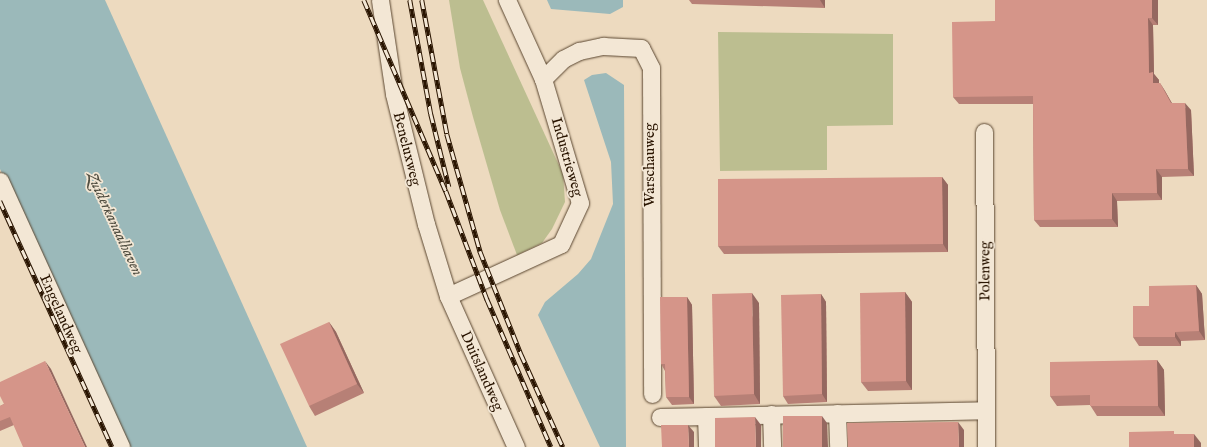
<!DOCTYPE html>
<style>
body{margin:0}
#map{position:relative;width:1207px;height:447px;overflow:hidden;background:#eddabf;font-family:"IM FELL English",serif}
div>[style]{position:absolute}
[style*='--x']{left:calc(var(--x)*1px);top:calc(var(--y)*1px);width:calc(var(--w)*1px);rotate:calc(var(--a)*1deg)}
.green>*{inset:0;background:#bcbe90}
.water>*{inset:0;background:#9bb9ba}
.roads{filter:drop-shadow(0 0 1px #5a4630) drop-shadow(0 0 1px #5a4630)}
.minor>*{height:17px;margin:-8.5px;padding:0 8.5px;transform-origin:8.5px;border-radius:8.5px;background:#f3e7d5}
.rail>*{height:4.5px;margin-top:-2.25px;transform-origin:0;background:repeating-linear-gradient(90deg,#f3e7d5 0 9px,#291400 0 18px);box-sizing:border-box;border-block:1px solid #291400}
.wall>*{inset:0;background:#b78076}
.shaded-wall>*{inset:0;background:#956860}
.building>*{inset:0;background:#d59589}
span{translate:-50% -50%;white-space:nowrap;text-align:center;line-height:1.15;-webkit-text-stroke:3.5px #f3e7d5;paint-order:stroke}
.street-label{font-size:15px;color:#291400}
.water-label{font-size:16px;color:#514e41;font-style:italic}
</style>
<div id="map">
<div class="green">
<i style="clip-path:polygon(449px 0,483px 0,563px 174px,565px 202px,552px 229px,542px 243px,517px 255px,500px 210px,473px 117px,460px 68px)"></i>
<i style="clip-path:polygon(718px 32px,893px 34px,893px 125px,827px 126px,827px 170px,720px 171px)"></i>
</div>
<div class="water">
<i style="clip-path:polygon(0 0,105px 0,307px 447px,128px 447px,0 169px)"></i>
<i style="clip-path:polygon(547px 0,623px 0,623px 7px,610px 14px,551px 9px)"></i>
<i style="clip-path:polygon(606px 73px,624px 85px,626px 447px,600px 447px,538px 315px,545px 302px,578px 274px,591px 259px,613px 204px,611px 162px,584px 80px,592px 75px)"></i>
</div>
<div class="roads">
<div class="minor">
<i style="--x:380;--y:0;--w:95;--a:81.5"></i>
<i style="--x:394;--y:94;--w:134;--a:76.2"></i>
<i style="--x:426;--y:224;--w:75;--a:73"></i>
<i style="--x:448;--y:296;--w:166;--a:65.8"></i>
<i style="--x:543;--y:79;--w:28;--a:-45"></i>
<i style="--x:563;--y:59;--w:18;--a:-27"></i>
<i style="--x:579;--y:51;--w:25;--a:-12"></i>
<i style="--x:603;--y:46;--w:38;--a:3"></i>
<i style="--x:641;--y:48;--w:22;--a:63"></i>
<i style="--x:651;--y:68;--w:326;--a:89.8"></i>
<i style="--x:984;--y:132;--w:315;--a:89.6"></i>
<i style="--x:0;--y:181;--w:292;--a:65.5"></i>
<i style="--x:448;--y:296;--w:124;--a:-24.7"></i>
<i style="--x:561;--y:244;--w:45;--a:-65.1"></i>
<i style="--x:580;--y:203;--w:129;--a:-106.6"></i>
<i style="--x:543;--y:79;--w:87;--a:-114.5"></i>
<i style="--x:837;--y:413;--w:34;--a:88"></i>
<i style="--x:771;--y:414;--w:33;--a:88"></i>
<i style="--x:706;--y:416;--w:31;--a:88"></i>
<i style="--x:660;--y:417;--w:326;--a:-1.2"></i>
</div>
</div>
<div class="rail">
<i style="--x:364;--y:0;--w:208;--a:66.8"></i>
<i style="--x:446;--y:191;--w:116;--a:69.2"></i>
<i style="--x:487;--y:299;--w:161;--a:66.6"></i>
<i style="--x:410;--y:0;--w:116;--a:79.6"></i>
<i style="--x:431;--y:114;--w:75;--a:76.1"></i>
<i style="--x:422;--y:0;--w:136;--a:79.4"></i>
<i style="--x:447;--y:134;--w:122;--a:74.2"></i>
<i style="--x:480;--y:251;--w:111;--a:68.3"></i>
<i style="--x:521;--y:354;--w:102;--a:65.7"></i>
<i style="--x:0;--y:201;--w:270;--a:65.5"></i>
</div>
<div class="wall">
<i style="clip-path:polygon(689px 0,825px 0,825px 8px,692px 4px)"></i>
<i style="clip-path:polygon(1158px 0,1158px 25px,1153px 25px,1154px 74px,1159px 80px,1159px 83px,1160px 83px,1165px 91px,1172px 103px,1191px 110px,1194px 176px,1162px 177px,1162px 200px,1117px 201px,1118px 227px,1040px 227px,1034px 220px,1033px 104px,959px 104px,953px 97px,995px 21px)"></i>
<i style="clip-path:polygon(942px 177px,948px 185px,948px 252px,724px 254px,718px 246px)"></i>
<i style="clip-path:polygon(1196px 285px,1202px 294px,1205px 340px,1181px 341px,1181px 346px,1139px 346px,1133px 337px,1149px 306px)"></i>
<i style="clip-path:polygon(905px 292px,912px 302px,912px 390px,868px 391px,861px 382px)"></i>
<i style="clip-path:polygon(821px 294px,826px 302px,827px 402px,788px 404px,783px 396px)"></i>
<i style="clip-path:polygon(687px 297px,692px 305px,694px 404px,672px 405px,666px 397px,665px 371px,661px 364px)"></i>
<i style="clip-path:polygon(759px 303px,760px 404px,721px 406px,714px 396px)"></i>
<i style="clip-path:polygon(329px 322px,336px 332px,364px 393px,315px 416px,309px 406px)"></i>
<i style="clip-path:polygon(1157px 360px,1164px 370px,1165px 416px,1097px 416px,1090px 405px,1057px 406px,1050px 396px)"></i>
<i style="clip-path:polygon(51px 369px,14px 425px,0 431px,0 406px,4px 404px)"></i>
</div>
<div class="shaded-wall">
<i style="clip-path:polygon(820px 0,825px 0,825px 8px)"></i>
<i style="clip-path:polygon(1152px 0,1158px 0,1158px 25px,1152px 18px)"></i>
<i style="clip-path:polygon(1148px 18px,1153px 25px,1154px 74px,1159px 80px,1159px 91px,1153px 83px,1149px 73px)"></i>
<i style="clip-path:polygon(1160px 83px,1165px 91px,1176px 111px,1171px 103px)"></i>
<i style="clip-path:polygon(1185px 103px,1191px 110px,1194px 176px,1188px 169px)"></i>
<i style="clip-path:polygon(1156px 169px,1162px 177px,1162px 200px,1157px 193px)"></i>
<i style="clip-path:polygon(942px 177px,948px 185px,948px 252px,943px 244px)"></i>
<i style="clip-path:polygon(1112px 193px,1117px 201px,1118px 227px,1112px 219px)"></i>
<i style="clip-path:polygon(1196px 285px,1202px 294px,1205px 340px,1199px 331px)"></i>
<i style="clip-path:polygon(905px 292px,912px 302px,912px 390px,906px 381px)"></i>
<i style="clip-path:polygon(752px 293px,759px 303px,760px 404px,754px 394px)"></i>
<i style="clip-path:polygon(821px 294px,826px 302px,827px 402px,822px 394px)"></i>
<i style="clip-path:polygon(687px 297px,692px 305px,694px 404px,689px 397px)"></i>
<i style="clip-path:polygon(329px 322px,336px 332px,364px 393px,357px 384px)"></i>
<i style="clip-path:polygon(1175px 332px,1181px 341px,1181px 346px,1175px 337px)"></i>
<i style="clip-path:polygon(1157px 360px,1164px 370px,1165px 416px,1158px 406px)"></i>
<i style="clip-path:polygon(45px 361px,51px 369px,87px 447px,85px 447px)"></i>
<i style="clip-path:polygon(822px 416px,827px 423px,828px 447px,822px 447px)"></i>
<i style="clip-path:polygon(755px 417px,761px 425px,761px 447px,756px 447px)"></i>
<i style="clip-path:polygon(958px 422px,964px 430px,964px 447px,959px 447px)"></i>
<i style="clip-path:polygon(688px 425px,694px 432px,694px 447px,689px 447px)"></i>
<i style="clip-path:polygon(1194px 434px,1201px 443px,1201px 447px,1194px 447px)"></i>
</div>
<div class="building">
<i style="clip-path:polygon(995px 0,1152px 0,1152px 18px,1148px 18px,1149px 73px,1153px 72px,1153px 83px,1160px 83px,1171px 103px,1185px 103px,1188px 169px,1156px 169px,1157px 193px,1112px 193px,1112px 219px,1034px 220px,1033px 96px,953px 97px,952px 22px,995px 21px)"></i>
<i style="clip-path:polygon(942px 177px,943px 244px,718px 246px,718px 179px)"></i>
<i style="clip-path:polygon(1196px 285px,1199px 331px,1175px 332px,1175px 337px,1133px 337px,1133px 306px,1149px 306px,1149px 286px)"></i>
<i style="clip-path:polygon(905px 292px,906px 381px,861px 382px,860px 293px)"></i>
<i style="clip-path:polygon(752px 293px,754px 394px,714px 396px,712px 294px)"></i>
<i style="clip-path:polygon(821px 294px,822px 394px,783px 396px,781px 295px)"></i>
<i style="clip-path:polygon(660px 297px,687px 297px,689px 397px,666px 397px,665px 364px,661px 364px)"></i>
<i style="clip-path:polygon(329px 322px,357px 384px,309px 406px,280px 344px)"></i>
<i style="clip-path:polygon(1157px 360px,1158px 406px,1090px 406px,1090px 395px,1050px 396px,1050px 362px)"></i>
<i style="clip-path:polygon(45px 361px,85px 447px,23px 447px,10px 417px,0 421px,0 406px,4px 404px,0 396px,0 382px)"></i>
<i style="clip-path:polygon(783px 416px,822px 416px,822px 447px,783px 447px)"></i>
<i style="clip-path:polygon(755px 417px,756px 447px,715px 447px,715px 418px)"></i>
<i style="clip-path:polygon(958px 422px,959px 447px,848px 447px,847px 423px)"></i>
<i style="clip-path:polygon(661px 425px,688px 425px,689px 447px,662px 447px)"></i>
<i style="clip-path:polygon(1174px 431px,1174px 434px,1194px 434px,1194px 447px,1129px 447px,1129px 432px)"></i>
</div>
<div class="street-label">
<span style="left:407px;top:149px;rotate:76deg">Beneluxweg</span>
<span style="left:567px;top:157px;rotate:74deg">Industrieweg</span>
<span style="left:650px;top:165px;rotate:-90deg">Warschauweg</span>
<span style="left:985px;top:271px;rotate:-90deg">Polenweg</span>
<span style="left:61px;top:314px;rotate:66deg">Engelandweg</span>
<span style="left:482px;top:371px;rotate:66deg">Duitslandweg</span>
</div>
<div class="water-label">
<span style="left:114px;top:224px;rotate:65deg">Zuiderkanaalhaven</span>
</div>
</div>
